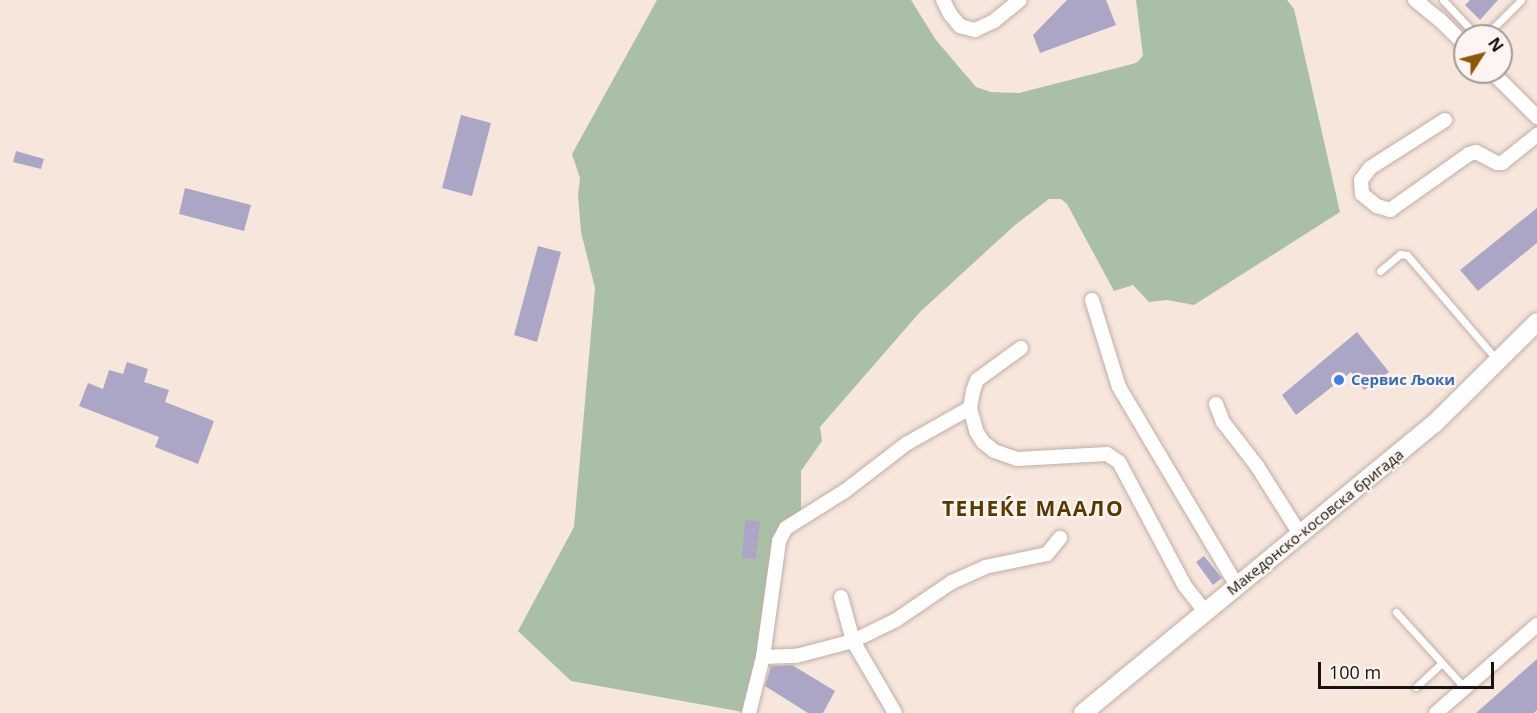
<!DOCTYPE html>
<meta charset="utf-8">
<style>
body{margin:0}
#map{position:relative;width:1537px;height:713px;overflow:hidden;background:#f7e6dc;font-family:"Open Sans",sans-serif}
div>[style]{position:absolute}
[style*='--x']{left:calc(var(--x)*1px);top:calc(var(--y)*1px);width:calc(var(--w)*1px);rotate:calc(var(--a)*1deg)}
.green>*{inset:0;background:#a9c0a6}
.building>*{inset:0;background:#aca6c6}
.roads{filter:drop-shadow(0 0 2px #bfaea5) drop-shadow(0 0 2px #bfaea5)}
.lane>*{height:7px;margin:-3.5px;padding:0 3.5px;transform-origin:3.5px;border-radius:3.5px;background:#fff}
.street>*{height:14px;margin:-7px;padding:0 7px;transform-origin:7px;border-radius:7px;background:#fff}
.secondary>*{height:18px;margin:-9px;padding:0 9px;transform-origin:9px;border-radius:9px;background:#fff}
.dots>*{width:16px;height:16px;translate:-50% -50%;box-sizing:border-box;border:3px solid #fcf5f1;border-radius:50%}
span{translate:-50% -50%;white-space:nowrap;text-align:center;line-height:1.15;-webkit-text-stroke:4.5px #fcf5f1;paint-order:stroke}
.shop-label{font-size:15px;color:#366cbe;font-weight:700}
.left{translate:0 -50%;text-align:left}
.street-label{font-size:15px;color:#18130f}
.district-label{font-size:21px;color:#5b3701;font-weight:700;letter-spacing:1.5px}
.north{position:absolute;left:1453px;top:24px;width:60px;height:60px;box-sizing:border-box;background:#fcf5f1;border:2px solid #a19b97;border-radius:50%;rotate:54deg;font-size:16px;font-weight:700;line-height:24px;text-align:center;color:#18130f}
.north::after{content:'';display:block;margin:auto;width:21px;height:27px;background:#8d5808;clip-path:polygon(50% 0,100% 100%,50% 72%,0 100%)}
.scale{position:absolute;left:1318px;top:662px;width:176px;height:27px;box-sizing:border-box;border:3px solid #18130f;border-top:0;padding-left:8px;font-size:18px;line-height:21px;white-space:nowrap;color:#18130f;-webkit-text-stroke:4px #fcf5f1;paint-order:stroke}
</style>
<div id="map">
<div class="green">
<i style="clip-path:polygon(657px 0,911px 0,936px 40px,976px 87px,991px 92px,1019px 93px,1136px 63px,1143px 56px,1136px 0,1287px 0,1294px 9px,1340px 212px,1194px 305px,1167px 300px,1149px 302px,1133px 285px,1114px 291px,1067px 204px,1061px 199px,1049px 199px,1015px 225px,920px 312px,820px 427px,822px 441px,801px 471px,801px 518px,786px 528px,749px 713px,571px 681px,518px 631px,574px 527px,595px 288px,581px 232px,578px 195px,580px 178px,572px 154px)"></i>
</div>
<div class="building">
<i style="clip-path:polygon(1067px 0,1106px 0,1116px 25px,1040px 53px,1033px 35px)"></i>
<i style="clip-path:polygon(1470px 0,1498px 0,1480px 20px,1465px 5px)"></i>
<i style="clip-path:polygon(461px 115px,491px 123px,472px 196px,442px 188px)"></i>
<i style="clip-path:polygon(16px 151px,44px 159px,41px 169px,13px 162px)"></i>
<i style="clip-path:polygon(185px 188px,251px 205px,244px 231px,179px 214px)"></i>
<i style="clip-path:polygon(1537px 208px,1537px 243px,1478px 291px,1460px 270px)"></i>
<i style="clip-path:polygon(538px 246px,561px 252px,537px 342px,514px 335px)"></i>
<i style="clip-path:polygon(1357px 332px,1389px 372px,1364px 390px,1351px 372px,1296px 415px,1282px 395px)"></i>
<i style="clip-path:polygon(127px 362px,148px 369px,144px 382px,169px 390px,165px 402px,214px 421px,198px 464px,155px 447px,159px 437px,79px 406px,88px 383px,103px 389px,109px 370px,123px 374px)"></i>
<i style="clip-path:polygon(745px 520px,760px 521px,756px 559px,742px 558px)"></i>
<i style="clip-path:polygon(1204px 556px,1222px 578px,1213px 585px,1196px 562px)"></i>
<i style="clip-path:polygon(1537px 659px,1537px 710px,1534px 713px,1476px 713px)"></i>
<i style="clip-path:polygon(792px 665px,835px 691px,823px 713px,808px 713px,765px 686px,771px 666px)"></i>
</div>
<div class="roads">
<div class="lane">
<i style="--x:1443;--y:0;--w:50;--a:46.6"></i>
<i style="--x:1485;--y:36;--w:51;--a:-45"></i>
<i style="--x:1380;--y:271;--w:26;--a:-40"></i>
<i style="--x:1400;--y:254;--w:7;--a:8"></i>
<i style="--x:1407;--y:255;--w:137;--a:49.4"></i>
<i style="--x:1396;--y:612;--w:103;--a:47.8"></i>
<i style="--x:1416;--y:687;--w:35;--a:-43"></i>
</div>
<div class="street">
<i style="--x:943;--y:0;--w:16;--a:63"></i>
<i style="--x:950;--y:14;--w:16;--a:50"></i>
<i style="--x:960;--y:26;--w:16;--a:15"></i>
<i style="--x:975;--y:30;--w:21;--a:-25"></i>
<i style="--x:994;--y:21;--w:33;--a:-39"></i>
<i style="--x:1415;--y:0;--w:33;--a:39"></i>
<i style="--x:1441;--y:21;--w:34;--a:45"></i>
<i style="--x:1492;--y:72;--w:64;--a:45"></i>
<i style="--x:1445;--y:120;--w:89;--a:147.4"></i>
<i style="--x:1370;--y:168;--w:15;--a:127"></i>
<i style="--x:1361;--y:180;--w:14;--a:86"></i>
<i style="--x:1362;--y:194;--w:19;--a:39"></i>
<i style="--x:1377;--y:206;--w:14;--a:17"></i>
<i style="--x:1390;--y:210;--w:97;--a:-35.3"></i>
<i style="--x:1469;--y:154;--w:7;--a:-16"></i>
<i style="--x:1476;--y:152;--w:24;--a:28"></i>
<i style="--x:1497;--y:163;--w:5;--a:0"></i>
<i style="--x:1502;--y:163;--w:45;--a:-38.7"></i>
<i style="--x:1092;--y:300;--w:91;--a:72.8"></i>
<i style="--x:1119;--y:387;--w:231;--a:59.3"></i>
<i style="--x:1021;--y:348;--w:54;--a:144"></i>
<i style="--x:977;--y:380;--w:12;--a:110"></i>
<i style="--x:973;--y:391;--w:17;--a:100"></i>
<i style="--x:970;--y:408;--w:24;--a:75"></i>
<i style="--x:976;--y:431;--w:13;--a:58"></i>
<i style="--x:983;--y:442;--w:14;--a:39"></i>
<i style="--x:994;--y:451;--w:24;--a:19"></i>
<i style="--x:1017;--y:459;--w:90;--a:-3.2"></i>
<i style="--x:1107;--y:454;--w:14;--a:34"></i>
<i style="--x:1119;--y:462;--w:140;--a:62"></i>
<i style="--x:1185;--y:586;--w:33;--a:52"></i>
<i style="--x:1216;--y:404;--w:19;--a:69"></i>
<i style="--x:1223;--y:422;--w:56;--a:52.3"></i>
<i style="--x:1257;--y:466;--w:80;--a:57.7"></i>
<i style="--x:841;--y:597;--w:46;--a:74.7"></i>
<i style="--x:853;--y:641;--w:83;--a:59.7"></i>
<i style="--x:763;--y:657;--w:33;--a:-2"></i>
<i style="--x:796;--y:656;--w:59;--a:-14.7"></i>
<i style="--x:853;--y:641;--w:48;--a:-26"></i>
<i style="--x:896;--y:620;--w:68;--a:-34.2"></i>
<i style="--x:952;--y:582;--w:36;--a:-24"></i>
<i style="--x:985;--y:567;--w:63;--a:-11.8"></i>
<i style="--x:1047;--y:554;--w:21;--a:-51"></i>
<i style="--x:749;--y:713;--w:58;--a:-76"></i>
<i style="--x:763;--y:657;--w:117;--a:-82.1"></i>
<i style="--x:779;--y:541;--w:15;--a:-62"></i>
<i style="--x:786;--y:528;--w:70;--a:-32.1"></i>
<i style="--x:845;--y:491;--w:77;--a:-37.6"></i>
<i style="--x:906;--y:444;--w:73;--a:-29.4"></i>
<i style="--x:1436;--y:713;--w:134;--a:-41.1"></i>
</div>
<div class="secondary">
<i style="--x:1083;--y:713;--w:455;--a:-39.5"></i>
<i style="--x:1434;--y:424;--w:145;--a:-44.7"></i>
</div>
</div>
<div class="dots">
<i style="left:1339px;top:380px;background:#3f7fe0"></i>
</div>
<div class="shop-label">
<span class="left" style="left:1351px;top:380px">Сервис Љоки</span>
</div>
<div class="street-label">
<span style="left:1315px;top:522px;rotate:-39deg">Македонско-косовска бригада</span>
</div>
<div class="district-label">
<span style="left:1033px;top:508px">ТЕНЕЌЕ МААЛО</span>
</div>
<div class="north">N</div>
<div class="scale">100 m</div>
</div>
